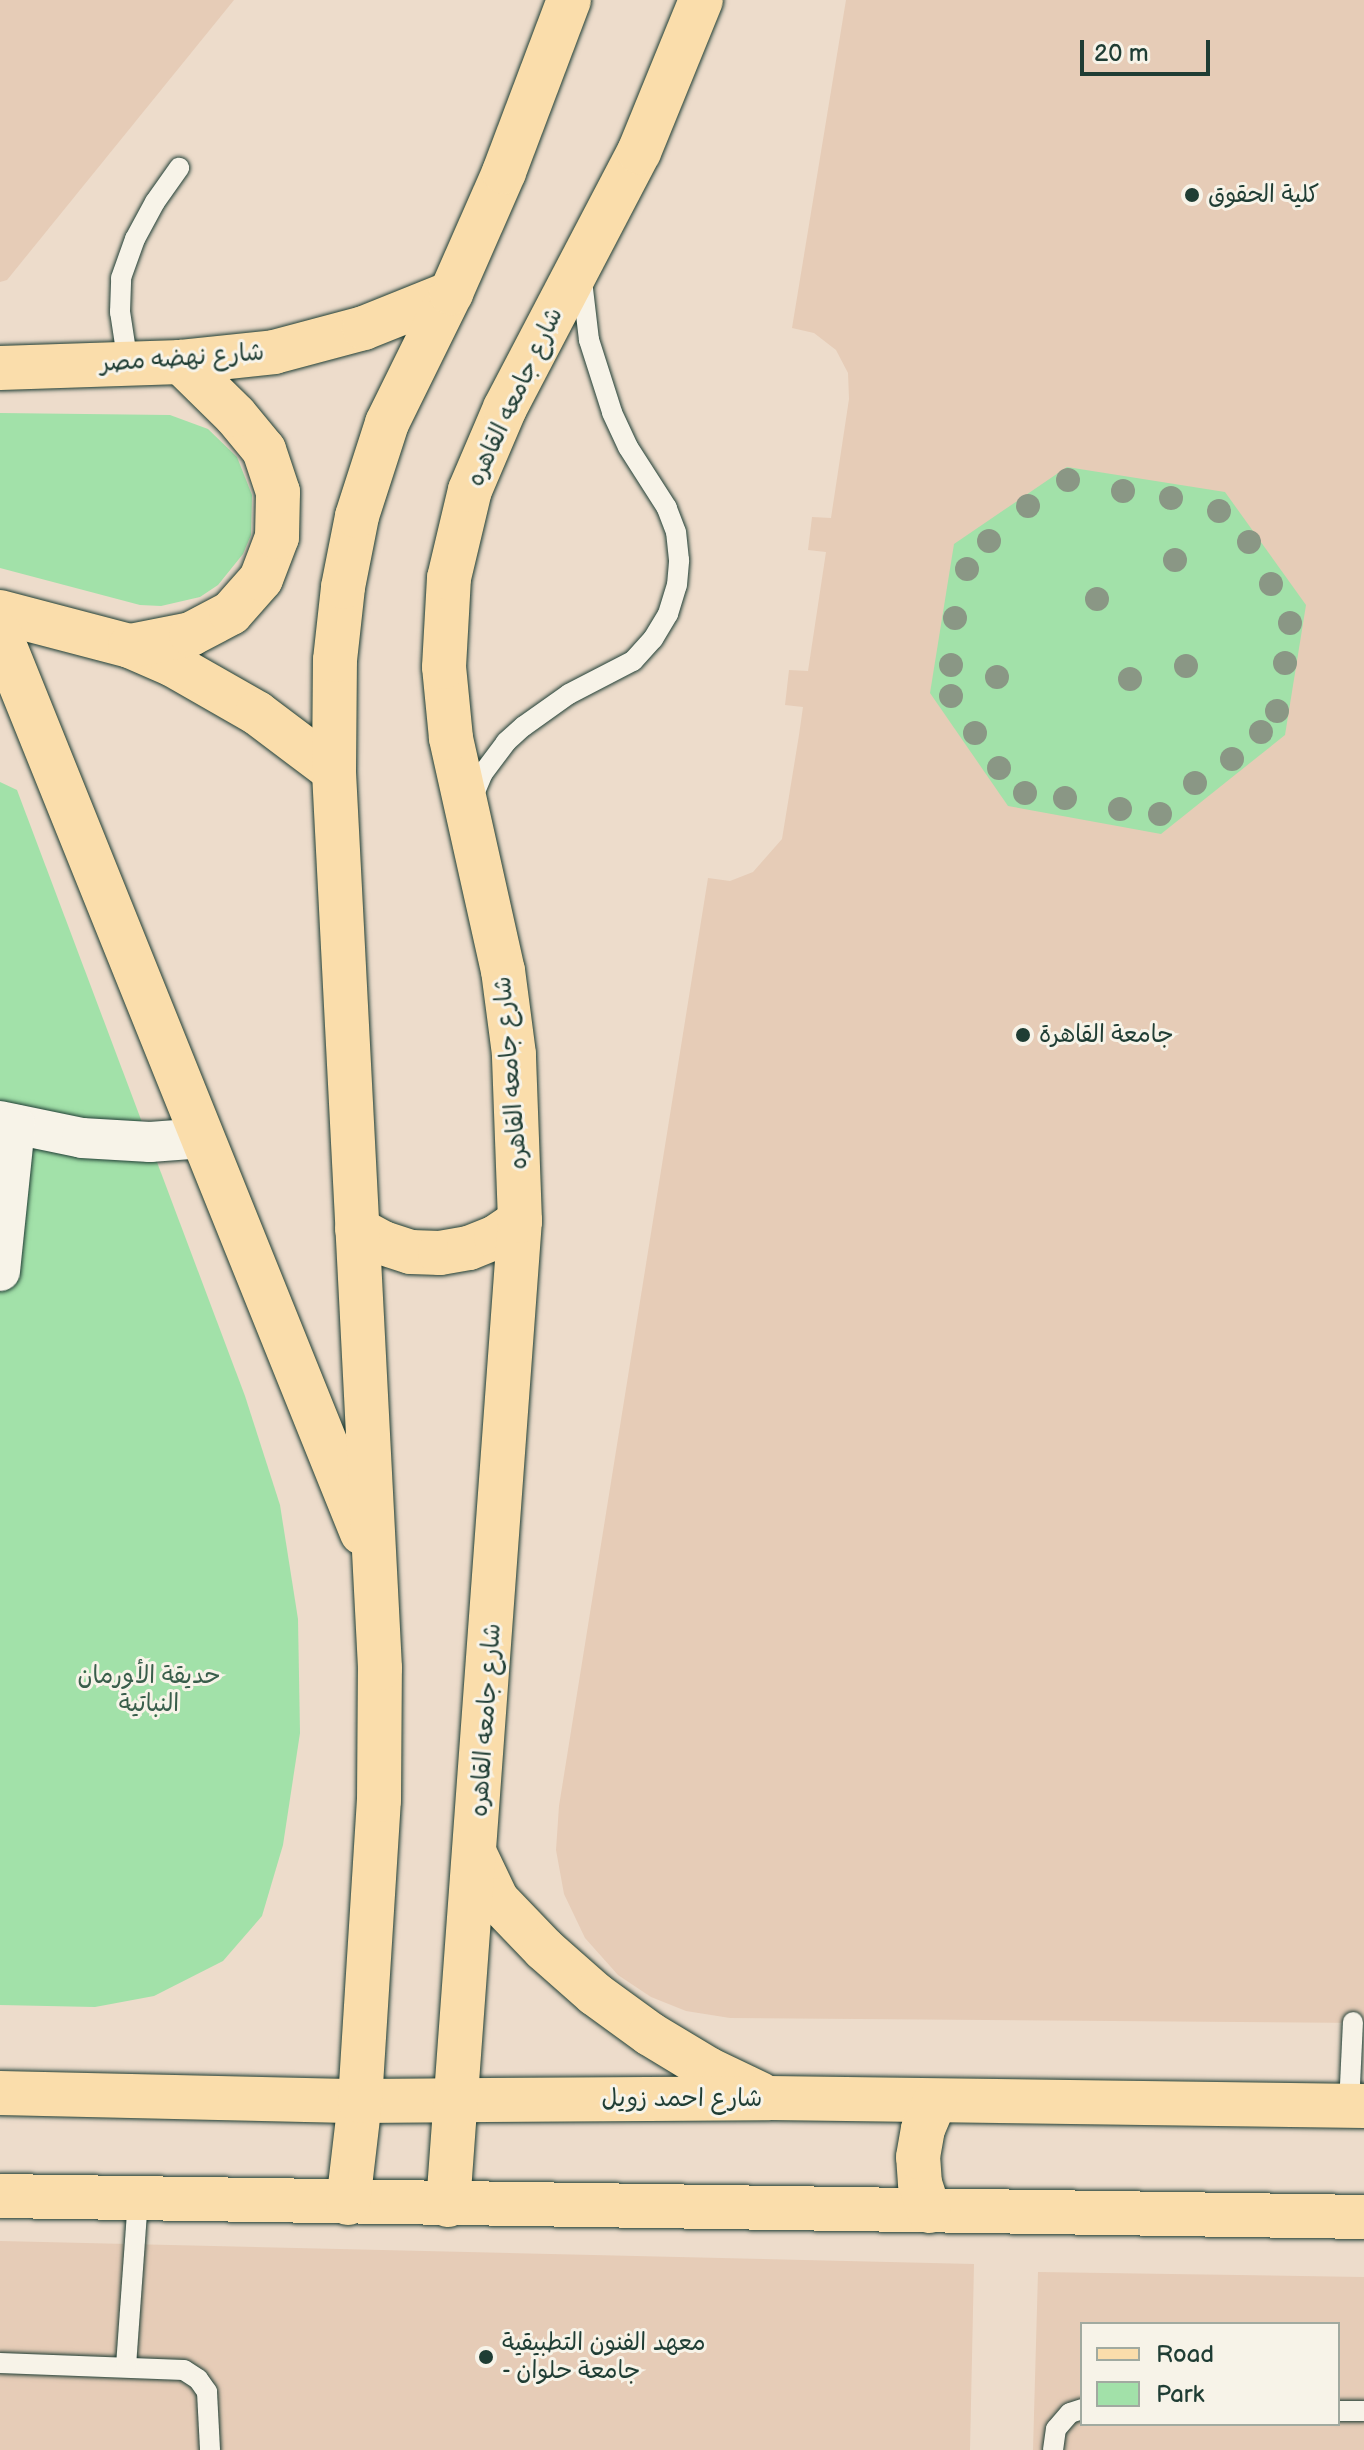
<!DOCTYPE html>
<meta charset="utf-8">
<style>
body{margin:0}
#map{position:relative;width:1364px;height:2450px;overflow:hidden;background:#eddccb;font-family:"Balsamiq Sans","Playpen Sans Arabic",sans-serif}
div>[style]{position:absolute}
[style*='--x']{left:calc(var(--x)*1px);top:calc(var(--y)*1px);width:calc(var(--w)*1px);rotate:calc(var(--a)*1deg)}
.built>*{inset:0;background:#e6ccb7}
.green>*{inset:0;background:#a2e1a9}
.roads{filter:drop-shadow(0 0 2px #1f3d34) drop-shadow(0 0 2px #1f3d34)}
.lane>*{height:20px;margin:-10px;padding:0 10px;transform-origin:10px;border-radius:10px;background:#f7f3e8}
.street>*{height:40px;margin:-20px;padding:0 20px;transform-origin:20px;border-radius:20px;background:#f7f3e8}
.primary>*{height:44px;margin:-22px;padding:0 22px;transform-origin:22px;border-radius:22px;background:#faddab}
.trees>*{width:24px;height:24px;margin:-12px;border-radius:50%;background:#8a9785}
.dots>*{width:22px;height:22px;translate:-50% -50%;box-sizing:border-box;border:4px solid #f7f3e8;border-radius:50%}
span{translate:-50% -50%;white-space:nowrap;text-align:center;line-height:1.15;-webkit-text-stroke:6px #f7f3e8;paint-order:stroke}
.poi-label{font-size:24px;color:#1f3d34}
.left{translate:0 -50%;text-align:left}
.street-label{font-size:24px;color:#1f3d34}
.park-label{font-size:24px;color:#395e4b}
.legend{position:absolute;left:1080px;top:2322px;width:260px;height:104px;box-sizing:border-box;background:#f7f3e8;border:2px solid #a1aaa0;margin:0;padding:10px 14px;list-style:none;font-size:24px;color:#1f3d34}
.legend li{display:flex;align-items:center;gap:16px;height:40px}
.legend b{width:40px;border:2px solid #a1aaa0}
.scale{position:absolute;left:1080px;top:40px;width:130px;height:36px;box-sizing:border-box;border:4px solid #1f3d34;border-top:0;padding-left:10px;font-size:24px;line-height:28px;white-space:nowrap;color:#1f3d34;-webkit-text-stroke:6px #f7f3e8;paint-order:stroke}
</style>
<div id="map">
<div class="built">
<i style="clip-path:polygon(0 0,234px 0,7px 280px,0 282px)"></i>
<i style="clip-path:polygon(846px 0,1364px 0,1364px 2023px,730px 2018px,686px 2011px,651px 1997px,618px 1975px,585px 1938px,564px 1894px,556px 1850px,559px 1806px,708px 878px,730px 881px,753px 872px,782px 839px,799px 735px,803px 707px,785px 705px,789px 670px,808px 671px,826px 552px,808px 550px,812px 517px,831px 518px,849px 399px,848px 373px,836px 350px,814px 333px,792px 328px)"></i>
<i style="clip-path:polygon(0 2241px,974px 2264px,970px 2450px,0 2450px)"></i>
<i style="clip-path:polygon(evenodd,1038px 2272px,1364px 2277px,1364px 2450px,1033px 2450px,1038px 2272px,1082px 2324px,1338px 2324px,1338px 2424px,1082px 2424px,1082px 2324px)"></i>
</div>
<div class="green">
<i style="clip-path:polygon(0 413px,170px 415px,208px 429px,237px 457px,252px 495px,251px 535px,243px 554px,218px 585px,200px 597px,161px 606px,140px 605px,0 568px)"></i>
<i style="clip-path:polygon(1067px 467px,1225px 492px,1306px 605px,1285px 735px,1161px 834px,1008px 806px,930px 693px,954px 544px)"></i>
<i style="clip-path:polygon(0 782px,17px 790px,245px 1396px,280px 1505px,298px 1619px,300px 1733px,283px 1845px,262px 1916px,223px 1961px,154px 1996px,95px 2007px,0 2005px)"></i>
</div>
<div class="roads">
<div class="lane">
<i style="--x:128;--y:364;--w:53;--a:-98.7"></i>
<i style="--x:120;--y:312;--w:34;--a:-88"></i>
<i style="--x:121;--y:278;--w:41;--a:-70.3"></i>
<i style="--x:135;--y:239;--w:42;--a:-61.6"></i>
<i style="--x:155;--y:202;--w:42;--a:-54.8"></i>
<i style="--x:471;--y:801;--w:30;--a:-67"></i>
<i style="--x:483;--y:773;--w:39;--a:-53"></i>
<i style="--x:506;--y:742;--w:24;--a:-42"></i>
<i style="--x:524;--y:726;--w:55;--a:-35.4"></i>
<i style="--x:569;--y:694;--w:72;--a:-27.3"></i>
<i style="--x:633;--y:661;--w:30;--a:-48"></i>
<i style="--x:653;--y:639;--w:29;--a:-59"></i>
<i style="--x:668;--y:614;--w:30;--a:-73"></i>
<i style="--x:677;--y:585;--w:25;--a:-85"></i>
<i style="--x:679;--y:560;--w:28;--a:-96"></i>
<i style="--x:676;--y:532;--w:26;--a:-111"></i>
<i style="--x:667;--y:508;--w:72;--a:-122.6"></i>
<i style="--x:628;--y:447;--w:38;--a:-115"></i>
<i style="--x:612;--y:412;--w:76;--a:-107.7"></i>
<i style="--x:589;--y:340;--w:60;--a:-96.7"></i>
<i style="--x:1349;--y:2106;--w:84;--a:-87.3"></i>
<i style="--x:0;--y:2363;--w:184;--a:2.2"></i>
<i style="--x:184;--y:2370;--w:17;--a:33"></i>
<i style="--x:198;--y:2379;--w:16;--a:55"></i>
<i style="--x:207;--y:2392;--w:58;--a:87"></i>
<i style="--x:126;--y:2366;--w:166;--a:-85.9"></i>
<i style="--x:1338;--y:2411;--w:26;--a:0"></i>
<i style="--x:1053;--y:2450;--w:21;--a:-82"></i>
<i style="--x:1056;--y:2429;--w:21;--a:-49"></i>
<i style="--x:1070;--y:2413;--w:13;--a:-18"></i>
</div>
<div class="street">
<i style="--x:0;--y:1121;--w:84;--a:11.7"></i>
<i style="--x:82;--y:1138;--w:68;--a:3.4"></i>
<i style="--x:150;--y:1142;--w:54;--a:-4.2"></i>
<i style="--x:0;--y:1271;--w:147;--a:-84.1"></i>
</div>
<div class="primary">
<i style="--x:0;--y:368;--w:181;--a:-1.9"></i>
<i style="--x:181;--y:362;--w:94;--a:-6.1"></i>
<i style="--x:274;--y:352;--w:93;--a:-14.9"></i>
<i style="--x:364;--y:328;--w:94;--a:-21.9"></i>
<i style="--x:0;--y:612;--w:134;--a:14.7"></i>
<i style="--x:130;--y:646;--w:47;--a:23.8"></i>
<i style="--x:173;--y:665;--w:97;--a:29.7"></i>
<i style="--x:257;--y:713;--w:96;--a:37"></i>
<i style="--x:0;--y:634;--w:969;--a:68.07"></i>
<i style="--x:130;--y:646;--w:62;--a:-11.1"></i>
<i style="--x:191;--y:634;--w:45;--a:-27.7"></i>
<i style="--x:231;--y:613;--w:45;--a:-48.6"></i>
<i style="--x:261;--y:579;--w:45;--a:-69.1"></i>
<i style="--x:277;--y:537;--w:45;--a:-88.7"></i>
<i style="--x:278;--y:492;--w:44;--a:-108.4"></i>
<i style="--x:264;--y:450;--w:45;--a:-129.6"></i>
<i style="--x:235;--y:415;--w:76;--a:-135.5"></i>
<i style="--x:357;--y:1229;--w:30;--a:28"></i>
<i style="--x:383;--y:1243;--w:29;--a:18"></i>
<i style="--x:411;--y:1252;--w:29;--a:2"></i>
<i style="--x:440;--y:1253;--w:29;--a:-10"></i>
<i style="--x:469;--y:1248;--w:29;--a:-22"></i>
<i style="--x:496;--y:1237;--w:29;--a:-34"></i>
<i style="--x:476;--y:1856;--w:49;--a:64.5"></i>
<i style="--x:497;--y:1900;--w:68;--a:46.2"></i>
<i style="--x:544;--y:1949;--w:68;--a:41.4"></i>
<i style="--x:595;--y:1994;--w:68;--a:36"></i>
<i style="--x:650;--y:2034;--w:68;--a:31.1"></i>
<i style="--x:708;--y:2069;--w:58;--a:25.7"></i>
<i style="--x:0;--y:2093;--w:360;--a:1.3"></i>
<i style="--x:360;--y:2101;--w:409;--a:-0.4"></i>
<i style="--x:769;--y:2098;--w:595;--a:0.77"></i>
<i style="--x:0;--y:2196;--w:1364;--a:0.88"></i>
<i style="--x:348;--y:2203;--w:103;--a:-83.3"></i>
<i style="--x:360;--y:2101;--w:302;--a:-86.4"></i>
<i style="--x:379;--y:1800;--w:132;--a:-89.6"></i>
<i style="--x:380;--y:1668;--w:898;--a:-92.94"></i>
<i style="--x:334;--y:771;--w:111;--a:-89.5"></i>
<i style="--x:335;--y:660;--w:73;--a:-83.7"></i>
<i style="--x:343;--y:587;--w:72;--a:-78.8"></i>
<i style="--x:357;--y:516;--w:98;--a:-72.1"></i>
<i style="--x:387;--y:423;--w:145;--a:-63.8"></i>
<i style="--x:451;--y:293;--w:132;--a:-66.3"></i>
<i style="--x:504;--y:172;--w:184;--a:-69.3"></i>
<i style="--x:448;--y:2205;--w:987;--a:-85.82"></i>
<i style="--x:520;--y:1221;--w:167;--a:-92.1"></i>
<i style="--x:514;--y:1054;--w:84;--a:-97.5"></i>
<i style="--x:503;--y:971;--w:239;--a:-102.6"></i>
<i style="--x:451;--y:738;--w:71;--a:-95.6"></i>
<i style="--x:444;--y:667;--w:89;--a:-86.8"></i>
<i style="--x:449;--y:578;--w:90;--a:-76.6"></i>
<i style="--x:470;--y:490;--w:89;--a:-66.9"></i>
<i style="--x:505;--y:408;--w:289;--a:-62.4"></i>
<i style="--x:639;--y:152;--w:164;--a:-67.8"></i>
<i style="--x:929;--y:2211;--w:28;--a:-108"></i>
<i style="--x:920;--y:2184;--w:27;--a:-94"></i>
<i style="--x:918;--y:2157;--w:28;--a:-80"></i>
<i style="--x:923;--y:2129;--w:30;--a:-67"></i>
</div>
</div>
<div class="trees">
<i style="left:1068px;top:480px"></i>
<i style="left:1123px;top:491px"></i>
<i style="left:1171px;top:498px"></i>
<i style="left:1028px;top:506px"></i>
<i style="left:1219px;top:511px"></i>
<i style="left:989px;top:541px"></i>
<i style="left:1249px;top:542px"></i>
<i style="left:1175px;top:560px"></i>
<i style="left:967px;top:569px"></i>
<i style="left:1271px;top:584px"></i>
<i style="left:1097px;top:599px"></i>
<i style="left:955px;top:618px"></i>
<i style="left:1290px;top:623px"></i>
<i style="left:1285px;top:663px"></i>
<i style="left:951px;top:665px"></i>
<i style="left:1186px;top:666px"></i>
<i style="left:997px;top:677px"></i>
<i style="left:1130px;top:679px"></i>
<i style="left:951px;top:696px"></i>
<i style="left:1277px;top:711px"></i>
<i style="left:1261px;top:732px"></i>
<i style="left:975px;top:733px"></i>
<i style="left:1232px;top:759px"></i>
<i style="left:999px;top:768px"></i>
<i style="left:1195px;top:783px"></i>
<i style="left:1025px;top:793px"></i>
<i style="left:1065px;top:798px"></i>
<i style="left:1120px;top:809px"></i>
<i style="left:1160px;top:814px"></i>
</div>
<div class="dots">
<i style="left:1192px;top:195px;background:#1f3d34"></i>
<i style="left:1023px;top:1035px;background:#1f3d34"></i>
<i style="left:486px;top:2357px;background:#1f3d34"></i>
</div>
<div class="poi-label">
<span class="left" style="left:1208px;top:195px">كلية الحقوق</span>
<span class="left" style="left:1039px;top:1035px">جامعة القاهرة</span>
<span class="left" style="left:502px;top:2357px">معهد الفنون التطبيقية<br>- جامعة حلوان</span>
</div>
<div class="street-label">
<span style="left:182px;top:358px;rotate:-4deg">شارع نهضه مصر</span>
<span style="left:515px;top:397px;rotate:-65deg">شارع جامعه القاهره</span>
<span style="left:511px;top:1073px;rotate:-95deg">شارع جامعه القاهره</span>
<span style="left:486px;top:1720px;rotate:-86deg">شارع جامعه القاهره</span>
<span style="left:682px;top:2099px">شارع احمد زويل</span>
</div>
<div class="park-label">
<span style="left:149px;top:1690px">حديقة الأورمان<br>النباتية</span>
</div>
<ul class="legend">
<li><b style="height:10px;background:#faddab"></b>Road</li>
<li><b style="height:22px;background:#a2e1a9"></b>Park</li>
</ul>
<div class="scale">20 m</div>
</div>
